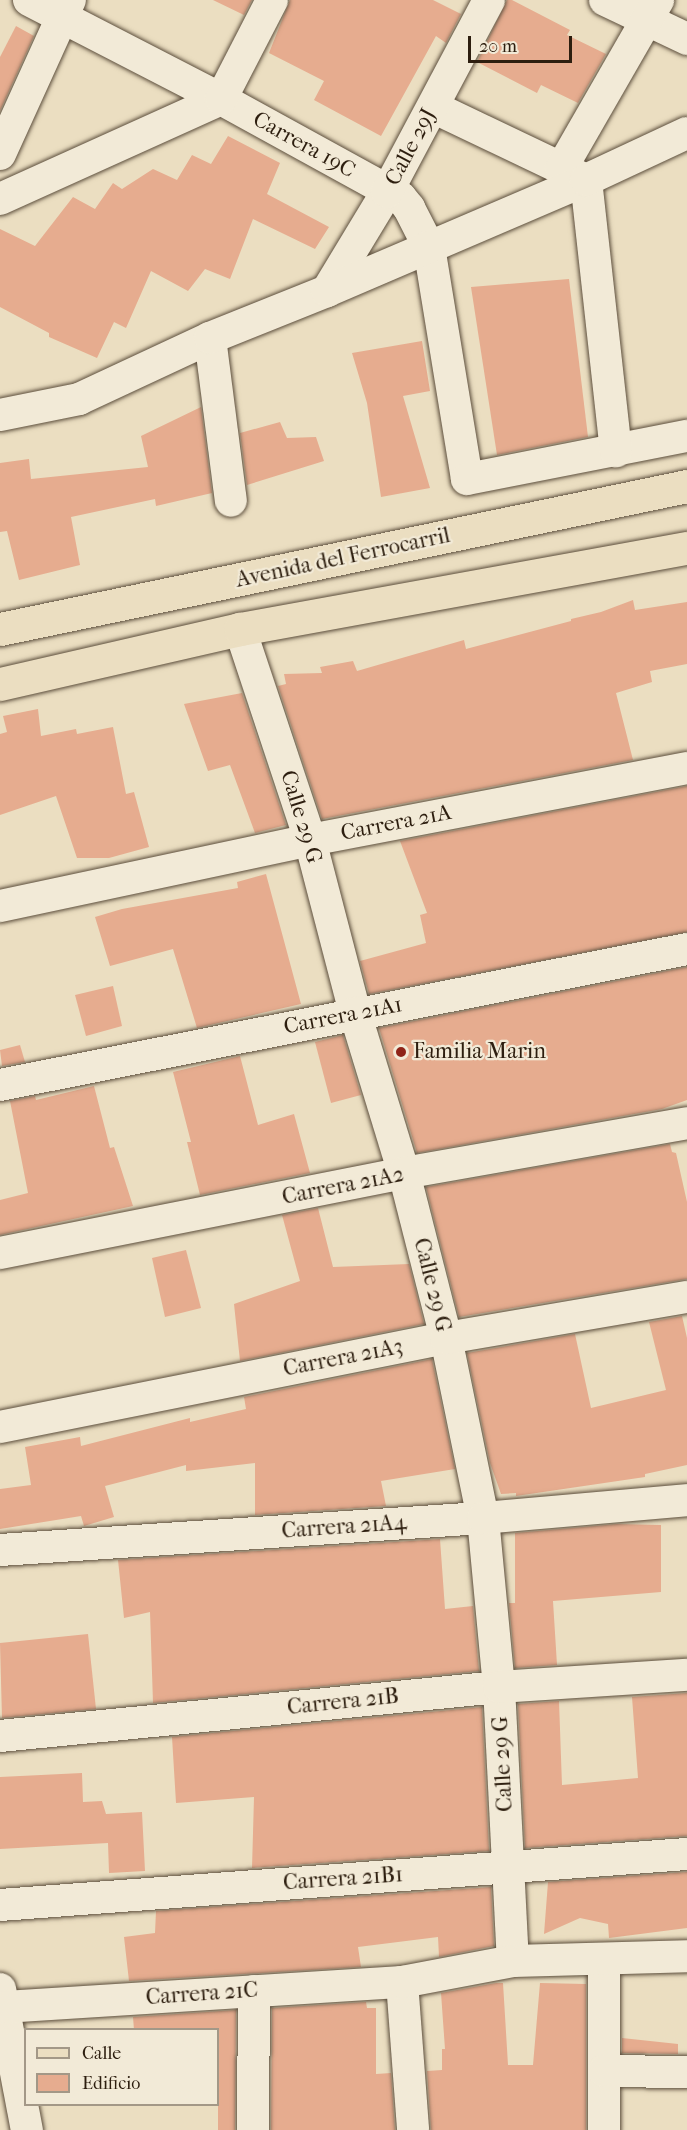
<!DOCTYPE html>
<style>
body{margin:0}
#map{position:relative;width:687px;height:2130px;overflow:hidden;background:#ebdec1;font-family:"IM FELL French Canon",serif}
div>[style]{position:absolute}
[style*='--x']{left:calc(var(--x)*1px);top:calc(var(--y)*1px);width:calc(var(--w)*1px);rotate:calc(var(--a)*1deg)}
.building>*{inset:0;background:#e6ac8f}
.roads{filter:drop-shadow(0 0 2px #5c4e3c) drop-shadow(0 0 2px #5c4e3c)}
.street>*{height:32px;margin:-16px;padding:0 16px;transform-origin:16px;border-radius:16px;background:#f2ead7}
.primary>*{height:33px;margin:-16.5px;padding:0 16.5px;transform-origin:16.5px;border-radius:16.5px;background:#ebdec1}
.dots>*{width:16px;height:16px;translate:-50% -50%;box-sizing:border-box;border:3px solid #f2ead7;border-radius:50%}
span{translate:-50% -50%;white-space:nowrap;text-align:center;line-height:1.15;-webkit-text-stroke:4.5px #f2ead7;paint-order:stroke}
.street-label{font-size:22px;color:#2d1e0f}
.poi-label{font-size:22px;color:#2d1e0f}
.left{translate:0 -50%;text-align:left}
.legend{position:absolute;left:24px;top:2028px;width:195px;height:78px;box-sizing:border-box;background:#f2ead7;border:2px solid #a39887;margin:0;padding:8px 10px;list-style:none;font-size:18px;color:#2d1e0f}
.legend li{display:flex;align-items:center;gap:12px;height:30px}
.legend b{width:30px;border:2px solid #a39887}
.scale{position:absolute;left:468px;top:36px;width:104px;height:27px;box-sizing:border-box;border:3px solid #2d1e0f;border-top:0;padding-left:8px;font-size:18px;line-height:21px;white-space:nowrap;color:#2d1e0f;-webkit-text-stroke:4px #f2ead7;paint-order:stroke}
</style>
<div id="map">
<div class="building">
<i style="clip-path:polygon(213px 0,252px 0,244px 15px)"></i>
<i style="clip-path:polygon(290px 0,433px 0,461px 14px,446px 43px,436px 36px,381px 136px,314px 100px,324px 81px,269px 53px)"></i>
<i style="clip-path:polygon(507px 0,512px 0,570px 30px,567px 35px,606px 54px,578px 103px,541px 85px,537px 93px,477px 62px)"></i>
<i style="clip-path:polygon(16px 26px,34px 36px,0 111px,0 57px)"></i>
<i style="clip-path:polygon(228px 136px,280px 163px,267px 194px,329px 227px,315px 249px,253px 219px,230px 279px,205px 269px,188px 291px,151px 271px,126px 328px,114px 322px,97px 358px,49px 337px,49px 333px,0 307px,0 229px,35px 246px,73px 197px,95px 209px,113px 183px,122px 189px,153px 169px,177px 180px,192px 155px,211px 164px)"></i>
<i style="clip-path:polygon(569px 279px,588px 437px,497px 455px,471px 287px)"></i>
<i style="clip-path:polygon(422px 341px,430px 391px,403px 396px,430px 488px,381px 497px,367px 403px,352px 353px)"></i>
<i style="clip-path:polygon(201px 407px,212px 493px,156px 506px,155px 499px,71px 517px,80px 565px,19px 580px,7px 531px,0 532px,0 463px,29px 459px,31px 479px,148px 467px,141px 436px)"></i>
<i style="clip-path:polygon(280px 422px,287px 438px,316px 437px,324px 461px,247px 485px,240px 433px)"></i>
<i style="clip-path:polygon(633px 600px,635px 610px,687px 602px,687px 664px,650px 671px,652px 682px,616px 693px,633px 760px,322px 819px,278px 686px,286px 684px,284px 674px,322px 673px,320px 667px,353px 661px,357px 671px,464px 640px,466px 649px,571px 621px,571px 619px,601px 612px)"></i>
<i style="clip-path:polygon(242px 693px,286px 825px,255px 833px,230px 765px,208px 771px,184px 704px)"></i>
<i style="clip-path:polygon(38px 709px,41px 736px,76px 729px,77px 734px,113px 727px,126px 794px,134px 792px,149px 847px,109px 858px,77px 858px,56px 796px,0 815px,0 734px,7px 732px,3px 716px)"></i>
<i style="clip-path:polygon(687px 786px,687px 932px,369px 994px,360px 961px,426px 943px,420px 915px,427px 913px,400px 841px)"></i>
<i style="clip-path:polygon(266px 874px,301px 1004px,197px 1028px,173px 949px,110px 966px,95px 917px,122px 909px,238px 888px,237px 882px)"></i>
<i style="clip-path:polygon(687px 967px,687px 1100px,662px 1109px,417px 1153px,379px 1028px)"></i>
<i style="clip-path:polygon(113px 986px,122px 1026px,86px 1036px,75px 995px)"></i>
<i style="clip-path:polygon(343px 1035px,361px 1095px,331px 1103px,315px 1042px)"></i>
<i style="clip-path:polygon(20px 1045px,25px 1062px,2px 1066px,0 1050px)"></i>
<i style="clip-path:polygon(240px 1056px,258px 1125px,294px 1114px,310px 1173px,200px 1195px,187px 1142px,191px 1142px,173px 1072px)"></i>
<i style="clip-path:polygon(94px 1086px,110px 1148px,114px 1147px,133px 1206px,0 1235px,0 1200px,28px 1193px,10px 1101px,35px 1096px,36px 1100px)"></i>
<i style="clip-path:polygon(670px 1144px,672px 1152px,676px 1153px,687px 1202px,687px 1279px,459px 1317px,426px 1187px)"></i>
<i style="clip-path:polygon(318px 1208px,333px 1267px,409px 1264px,424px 1324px,240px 1361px,234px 1304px,300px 1281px,282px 1215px)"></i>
<i style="clip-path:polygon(186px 1250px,201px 1308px,165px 1317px,152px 1258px)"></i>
<i style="clip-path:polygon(682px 1316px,687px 1338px,687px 1465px,645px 1474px,645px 1477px,516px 1496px,516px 1493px,501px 1494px,490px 1463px,467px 1353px,575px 1334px,591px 1408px,666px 1390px,649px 1322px)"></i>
<i style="clip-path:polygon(432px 1359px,455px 1469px,381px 1481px,386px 1506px,255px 1515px,255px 1463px,186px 1471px,186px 1465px,105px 1486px,114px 1517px,84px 1526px,81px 1516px,0 1529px,0 1489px,31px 1485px,25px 1447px,80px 1437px,81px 1446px,190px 1418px,190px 1422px,246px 1409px,244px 1397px)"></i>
<i style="clip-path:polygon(617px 1524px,661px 1525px,661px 1592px,553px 1601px,557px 1665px,515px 1668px,509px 1603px,515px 1603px,515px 1533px)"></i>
<i style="clip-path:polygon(440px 1539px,445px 1609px,473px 1606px,479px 1671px,153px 1703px,150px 1612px,124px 1618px,118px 1560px)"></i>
<i style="clip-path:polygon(88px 1634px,96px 1709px,2px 1718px,0 1643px)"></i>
<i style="clip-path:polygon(687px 1693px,687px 1836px,525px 1848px,518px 1704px,559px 1701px,562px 1785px,638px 1778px,632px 1697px)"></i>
<i style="clip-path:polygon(482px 1707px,489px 1851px,252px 1868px,254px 1797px,176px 1803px,172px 1737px)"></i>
<i style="clip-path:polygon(82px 1773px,83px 1802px,102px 1801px,106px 1814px,142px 1812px,145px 1871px,109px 1873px,108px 1843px,0 1849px,0 1777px)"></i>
<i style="clip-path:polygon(687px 1872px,687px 1928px,609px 1938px,608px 1924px,580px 1918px,544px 1934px,548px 1882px)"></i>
<i style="clip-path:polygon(491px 1887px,494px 1946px,439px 1957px,438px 1937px,358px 1947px,361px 1967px,129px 1981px,124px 1937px,155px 1933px,156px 1911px)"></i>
<i style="clip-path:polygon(496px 1983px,503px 1983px,508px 2065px,533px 2065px,540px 1983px,586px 1984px,586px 2130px,431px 2130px,427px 2071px,442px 2070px,442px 2049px,445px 2049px,441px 1993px)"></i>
<i style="clip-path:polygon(366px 2002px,367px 2008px,376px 2008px,376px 2074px,391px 2073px,395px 2130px,271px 2130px,272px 2008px)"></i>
<i style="clip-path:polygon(236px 2010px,235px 2130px,218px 2130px,218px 2030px,134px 2030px,133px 2017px)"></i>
<i style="clip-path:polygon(622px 2038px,678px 2044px,678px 2054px,622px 2053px)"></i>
</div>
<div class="roads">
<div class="street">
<i style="--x:29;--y:0;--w:216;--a:27.3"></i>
<i style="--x:221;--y:99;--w:205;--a:28.8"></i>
<i style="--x:401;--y:198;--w:13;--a:51"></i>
<i style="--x:409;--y:208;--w:44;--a:62.9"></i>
<i style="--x:429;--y:247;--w:235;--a:80.7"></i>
<i style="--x:467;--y:479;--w:224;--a:-11.1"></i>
<i style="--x:605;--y:0;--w:91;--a:25.4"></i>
<i style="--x:433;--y:107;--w:170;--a:25.5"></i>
<i style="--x:586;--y:180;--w:273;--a:83.7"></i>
<i style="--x:0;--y:154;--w:169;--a:-65.6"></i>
<i style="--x:561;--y:169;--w:195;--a:-60.1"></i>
<i style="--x:0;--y:199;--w:243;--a:-24.3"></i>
<i style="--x:221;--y:99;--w:111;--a:-62.7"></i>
<i style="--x:327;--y:291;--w:116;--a:-58.8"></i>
<i style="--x:387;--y:192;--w:217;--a:-62"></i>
<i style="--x:210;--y:338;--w:164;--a:82.7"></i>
<i style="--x:0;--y:415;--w:81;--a:-11.4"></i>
<i style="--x:79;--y:399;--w:145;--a:-25"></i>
<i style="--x:210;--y:338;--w:126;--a:-21.9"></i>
<i style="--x:327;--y:291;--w:282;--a:-23.2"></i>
<i style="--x:586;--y:180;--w:111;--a:-25"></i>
<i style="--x:240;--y:629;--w:222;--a:71.6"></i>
<i style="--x:310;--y:840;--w:179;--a:75.4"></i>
<i style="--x:355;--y:1013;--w:167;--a:73"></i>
<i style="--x:404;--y:1173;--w:170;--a:75.7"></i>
<i style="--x:446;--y:1338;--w:184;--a:78.4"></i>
<i style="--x:483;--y:1518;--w:170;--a:84.6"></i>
<i style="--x:499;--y:1687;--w:274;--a:87.1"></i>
<i style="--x:0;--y:906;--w:317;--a:-12"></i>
<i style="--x:310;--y:840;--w:384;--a:-10.8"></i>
<i style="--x:0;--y:1085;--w:700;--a:-11.2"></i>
<i style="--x:0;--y:1253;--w:412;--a:-11.2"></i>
<i style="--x:404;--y:1173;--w:287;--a:-10"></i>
<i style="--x:0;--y:1427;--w:455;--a:-11.3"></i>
<i style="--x:446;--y:1338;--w:244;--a:-9.7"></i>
<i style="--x:0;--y:1550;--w:484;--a:-3.8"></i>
<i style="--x:483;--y:1518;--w:205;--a:-5"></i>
<i style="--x:0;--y:1736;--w:501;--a:-5.61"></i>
<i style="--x:499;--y:1687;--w:188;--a:-3.7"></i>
<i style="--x:0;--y:1905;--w:689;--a:-4.25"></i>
<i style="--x:604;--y:1959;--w:171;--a:90"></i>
<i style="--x:402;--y:1982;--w:148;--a:85.7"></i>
<i style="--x:0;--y:1989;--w:144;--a:79.2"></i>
<i style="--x:3;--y:2007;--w:400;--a:-3.6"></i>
<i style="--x:402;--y:1982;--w:113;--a:-10.7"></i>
<i style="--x:513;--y:1961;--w:174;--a:-1.6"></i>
<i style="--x:604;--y:2071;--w:83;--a:0.7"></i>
<i style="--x:253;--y:2130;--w:139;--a:-89.6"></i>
</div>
<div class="primary">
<i style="--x:0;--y:629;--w:702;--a:-11.76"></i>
<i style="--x:0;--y:684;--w:246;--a:-12.9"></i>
<i style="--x:240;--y:629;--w:454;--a:-10.3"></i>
</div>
</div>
<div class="dots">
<i style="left:401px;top:1052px;background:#8f2418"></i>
</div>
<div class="street-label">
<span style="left:304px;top:145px;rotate:29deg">Carrera 19C</span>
<span style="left:411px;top:147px;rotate:-62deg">Calle 29J</span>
<span style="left:343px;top:558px;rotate:-12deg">Avenida del Ferrocarril</span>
<span style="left:301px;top:817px;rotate:73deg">Calle 29 G</span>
<span style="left:396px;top:823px;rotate:-11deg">Carrera 21A</span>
<span style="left:343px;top:1016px;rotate:-11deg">Carrera 21A1</span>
<span style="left:343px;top:1186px;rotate:-11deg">Carrera 21A2</span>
<span style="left:432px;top:1285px;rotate:76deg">Calle 29 G</span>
<span style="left:343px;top:1358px;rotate:-11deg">Carrera 21A3</span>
<span style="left:344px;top:1527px;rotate:-4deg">Carrera 21A4</span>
<span style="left:343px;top:1702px;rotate:-6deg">Carrera 21B</span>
<span style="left:503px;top:1764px;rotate:-93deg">Calle 29 G</span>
<span style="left:343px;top:1879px;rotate:-4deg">Carrera 21B1</span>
<span style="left:202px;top:1994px;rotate:-4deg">Carrera 21C</span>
</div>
<div class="poi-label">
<span class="left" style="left:413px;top:1052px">Familia Marin</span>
</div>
<ul class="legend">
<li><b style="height:8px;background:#ebdec1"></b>Calle</li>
<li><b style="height:16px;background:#e6ac8f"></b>Edificio</li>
</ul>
<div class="scale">20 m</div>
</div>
